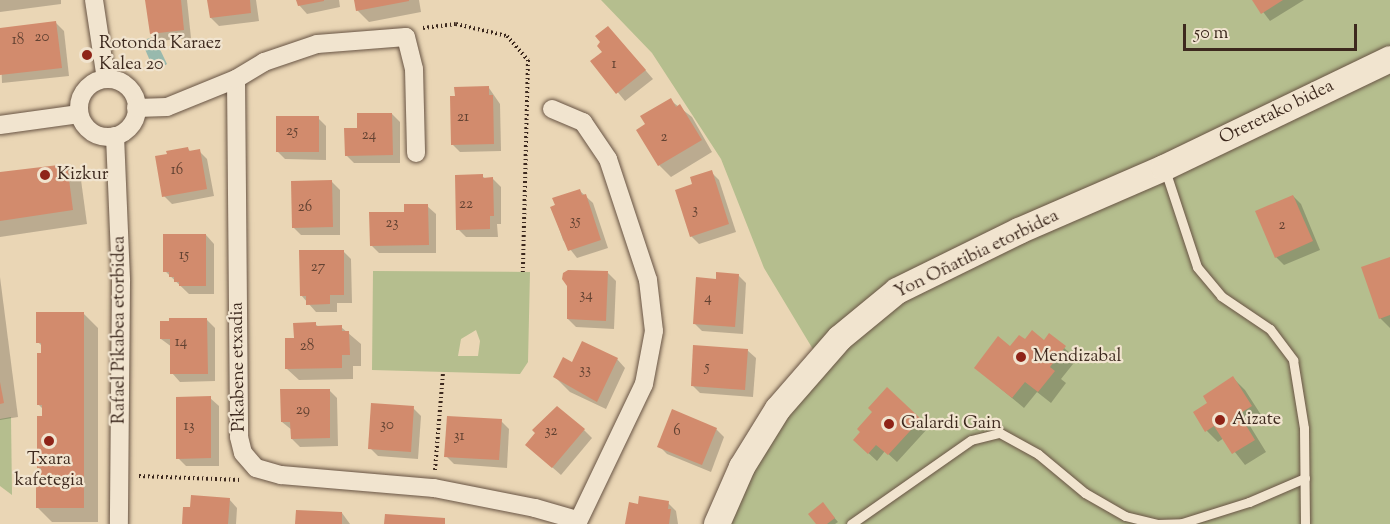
<!DOCTYPE html>
<meta charset="utf-8">
<style>
body{margin:0}
#map{position:relative;width:1390px;height:524px;overflow:hidden;background:#ead6b5;font-family:"Sorts Mill Goudy",serif}
div>[style]{position:absolute}
[style*='--x']{left:calc(var(--x)*1px);top:calc(var(--y)*1px);width:calc(var(--w)*1px);rotate:calc(var(--a)*1deg)}
.green>*{inset:0;background:#b5be8e}
.water>*{inset:0;background:#98b9ad}
.shadow>*{inset:0;background:#0003}
.building>*{inset:0;background:#d28b6d}
.path>*{height:4px;margin-top:-2px;transform-origin:0;background:repeating-linear-gradient(90deg,#3d291e 0 1.5px,transparent 0 4.5px)}
.roads{filter:drop-shadow(0 0 2px #685444) drop-shadow(0 0 2px #685444)}
.service>*{height:9px;margin:-4.5px;padding:0 4.5px;transform-origin:4.5px;border-radius:4.5px;background:#f1e4cf}
.minor>*{height:18px;margin:-9px;padding:0 9px;transform-origin:9px;border-radius:9px;background:#f1e4cf}
.minor>.ring{margin:-9px;padding:0;box-sizing:content-box;background:none;border:18px solid #f1e4cf;border-radius:50%}
.secondary>*{height:26px;margin:-13px;padding:0 13px;transform-origin:13px;border-radius:13px;background:#f1e4cf}
.dots>*{width:16px;height:16px;translate:-50% -50%;box-sizing:border-box;border:3px solid #f1e4cf;border-radius:50%}
span{translate:-50% -50%;white-space:nowrap;text-align:center;line-height:1.15;-webkit-text-stroke:4.5px #f1e4cf;paint-order:stroke}
.number-label{font-size:15px;color:#624232}
.number-label span{-webkit-text-stroke-width:0}
.poi-label{font-size:18px;color:#3d291e}
.left{translate:0 -50%;text-align:left}
.street-label{font-size:18px;color:#3d291e}
.scale{position:absolute;left:1183px;top:24px;width:174px;height:27px;box-sizing:border-box;border:3px solid #3d291e;border-top:0;padding-left:8px;font-size:18px;line-height:21px;white-space:nowrap;color:#3d291e;-webkit-text-stroke:4px #f1e4cf;paint-order:stroke}
</style>
<div id="map">
<div class="green">
<i style="clip-path:polygon(601px 0,1390px 0,1390px 524px,717px 524px,814px 351px,764px 268px,721px 159px,652px 53px)"></i>
<i style="clip-path:polygon(evenodd,373px 271px,530px 272px,528px 362px,520px 374px,372px 370px,373px 271px,476px 330px,480px 341px,478px 356px,458px 356px,461px 339px,476px 330px)"></i>
<i style="clip-path:polygon(11px 417px,12px 495px,0 486px,0 419px)"></i>
</div>
<div class="water">
<i style="clip-path:polygon(154px 37px,167px 64px,159px 69px,153px 68px,142px 42px,143px 40px)"></i>
</div>
<div class="shadow">
<i style="clip-path:polygon(0 0,61px 0,61px 4px,0 12px)"></i>
<i style="clip-path:polygon(147px 0,187px 0,191px 38px,159px 41px,151px 33px)"></i>
<i style="clip-path:polygon(209px 0,256px 0,259px 21px,219px 26px,211px 18px)"></i>
<i style="clip-path:polygon(298px 0,339px 0,340px 7px,307px 14px,299px 5px)"></i>
<i style="clip-path:polygon(355px 0,419px 0,421px 12px,369px 22px,357px 10px)"></i>
<i style="clip-path:polygon(1254px 0,1304px 0,1270px 21px)"></i>
<i style="clip-path:polygon(56px 23px,64px 31px,69px 76px,2px 83px,0 29px)"></i>
<i style="clip-path:polygon(616px 36px,653px 79px,625px 101px,592px 61px,604px 53px)"></i>
<i style="clip-path:polygon(489px 88px,500px 104px,501px 151px,460px 152px,452px 144px)"></i>
<i style="clip-path:polygon(670px 100px,692px 117px,712px 152px,671px 177px,659px 165px,638px 131px,648px 125px)"></i>
<i style="clip-path:polygon(392px 114px,400px 122px,400px 163px,354px 163px,346px 155px,358px 129px)"></i>
<i style="clip-path:polygon(318px 118px,326px 126px,326px 160px,285px 159px,277px 151px)"></i>
<i style="clip-path:polygon(187px 148px,191px 152px,199px 151px,207px 159px,214px 196px,172px 204px,164px 196px)"></i>
<i style="clip-path:polygon(67px 166px,81px 180px,87px 224px,0 237px,0 174px)"></i>
<i style="clip-path:polygon(711px 172px,719px 180px,736px 232px,699px 244px,691px 236px,694px 185px)"></i>
<i style="clip-path:polygon(482px 176px,486px 179px,493px 179px,501px 187px,501px 224px,497px 224px,498px 237px,466px 237px,458px 229px)"></i>
<i style="clip-path:polygon(332px 182px,340px 190px,340px 235px,301px 235px,293px 227px)"></i>
<i style="clip-path:polygon(580px 191px,593px 203px,608px 248px,577px 258px,563px 240px,552px 207px)"></i>
<i style="clip-path:polygon(1293px 196px,1301px 204px,1320px 250px,1284px 265px,1276px 257px)"></i>
<i style="clip-path:polygon(427px 206px,436px 214px,436px 253px,379px 253px,371px 245px,405px 214px)"></i>
<i style="clip-path:polygon(206px 235px,214px 244px,214px 294px,189px 294px,165px 271px)"></i>
<i style="clip-path:polygon(343px 251px,351px 259px,352px 303px,337px 303px,337px 312px,316px 312px,301px 295px)"></i>
<i style="clip-path:polygon(1390px 258px,1390px 328px,1380px 318px)"></i>
<i style="clip-path:polygon(608px 273px,616px 281px,614px 329px,576px 327px,568px 319px)"></i>
<i style="clip-path:polygon(738px 275px,746px 283px,743px 334px,702px 331px,694px 323px,717px 281px)"></i>
<i style="clip-path:polygon(0 277px,18px 417px,0 420px)"></i>
<i style="clip-path:polygon(83px 313px,98px 328px,98px 522px,52px 522px,38px 508px,43px 480px,43px 472px,38px 467px,43px 417px,43px 409px,38px 404px,43px 347px,38px 342px)"></i>
<i style="clip-path:polygon(207px 320px,215px 328px,215px 381px,180px 382px,172px 373px,172px 347px,161px 339px)"></i>
<i style="clip-path:polygon(315px 324px,319px 327px,341px 327px,361px 344px,361px 366px,353px 366px,353px 379px,299px 380px,287px 369px,295px 340px)"></i>
<i style="clip-path:polygon(1049px 335px,1077px 359px,1061px 379px,1066px 383px,1051px 403px,1037px 392px,1024px 408px,976px 368px,1025px 341px,1044px 342px)"></i>
<i style="clip-path:polygon(583px 343px,617px 359px,625px 368px,606px 409px,570px 392px,555px 377px,573px 364px)"></i>
<i style="clip-path:polygon(747px 350px,756px 358px,753px 397px,700px 393px,692px 385px)"></i>
<i style="clip-path:polygon(1233px 378px,1245px 390px,1263px 418px,1250px 426px,1266px 452px,1245px 465px,1224px 438px,1218px 442px,1207px 431px,1209px 403px)"></i>
<i style="clip-path:polygon(329px 390px,337px 398px,338px 446px,300px 447px,292px 439px,292px 430px,282px 422px)"></i>
<i style="clip-path:polygon(210px 398px,219px 406px,219px 466px,186px 466px,178px 458px)"></i>
<i style="clip-path:polygon(413px 408px,421px 416px,418px 459px,378px 456px,370px 448px)"></i>
<i style="clip-path:polygon(920px 420px,928px 428px,897px 462px,885px 451px,877px 461px,863px 448px,862px 432px)"></i>
<i style="clip-path:polygon(501px 421px,509px 429px,507px 468px,454px 464px,446px 456px)"></i>
<i style="clip-path:polygon(716px 429px,724px 437px,711px 472px,667px 454px,659px 446px)"></i>
<i style="clip-path:polygon(584px 430px,592px 438px,561px 475px,535px 452px)"></i>
<i style="clip-path:polygon(229px 499px,237px 508px,236px 524px,183px 524px)"></i>
<i style="clip-path:polygon(668px 503px,676px 511px,678px 524px,626px 524px,639px 506px)"></i>
<i style="clip-path:polygon(826px 508px,838px 522px,835px 524px,818px 524px)"></i>
<i style="clip-path:polygon(342px 513px,350px 524px,296px 524px)"></i>
</div>
<div class="building">
<i style="clip-path:polygon(145px 0,181px 0,184px 30px,150px 34px)"></i>
<i style="clip-path:polygon(207px 0,250px 0,251px 13px,210px 18px)"></i>
<i style="clip-path:polygon(296px 0,324px 0,324px 1px,298px 6px)"></i>
<i style="clip-path:polygon(354px 0,409px 0,409px 1px,356px 11px)"></i>
<i style="clip-path:polygon(1252px 0,1283px 0,1261px 14px)"></i>
<i style="clip-path:polygon(56px 21px,62px 68px,0 75px,0 28px)"></i>
<i style="clip-path:polygon(608px 26px,646px 70px,616px 94px,590px 61px,602px 52px,597px 46px,600px 42px,595px 36px)"></i>
<i style="clip-path:polygon(489px 86px,489px 95px,493px 95px,494px 144px,451px 145px,450px 96px,455px 96px,454px 87px)"></i>
<i style="clip-path:polygon(671px 98px,676px 107px,680px 104px,702px 140px,658px 166px,636px 130px,645px 124px,640px 116px)"></i>
<i style="clip-path:polygon(357px 113px,392px 113px,393px 155px,345px 156px,344px 128px,357px 128px)"></i>
<i style="clip-path:polygon(276px 116px,319px 116px,319px 152px,276px 152px)"></i>
<i style="clip-path:polygon(188px 147px,189px 151px,200px 149px,207px 189px,162px 197px,155px 156px,167px 154px,166px 151px)"></i>
<i style="clip-path:polygon(67px 164px,73px 210px,0 221px,0 172px)"></i>
<i style="clip-path:polygon(712px 170px,729px 224px,690px 237px,675px 190px,692px 184px,690px 177px)"></i>
<i style="clip-path:polygon(483px 174px,483px 178px,493px 177px,494px 216px,490px 216px,490px 229px,456px 230px,455px 175px)"></i>
<i style="clip-path:polygon(332px 180px,333px 227px,292px 228px,291px 181px)"></i>
<i style="clip-path:polygon(580px 189px,582px 195px,586px 194px,601px 240px,568px 251px,550px 207px,555px 205px,552px 198px)"></i>
<i style="clip-path:polygon(1293px 195px,1313px 241px,1275px 258px,1255px 211px)"></i>
<i style="clip-path:polygon(404px 204px,428px 204px,429px 245px,370px 246px,369px 212px,404px 212px)"></i>
<i style="clip-path:polygon(163px 234px,206px 234px,206px 286px,179px 286px,179px 282px,174px 282px,174px 277px,169px 277px,169px 272px,163px 272px)"></i>
<i style="clip-path:polygon(299px 250px,344px 250px,344px 295px,330px 295px,330px 304px,306px 305px,306px 296px,300px 296px)"></i>
<i style="clip-path:polygon(1390px 257px,1390px 315px,1379px 319px,1361px 267px)"></i>
<i style="clip-path:polygon(568px 270px,608px 271px,606px 321px,567px 319px,567px 286px,562px 279px,563px 273px)"></i>
<i style="clip-path:polygon(716px 272px,739px 274px,735px 327px,693px 324px,696px 277px,716px 279px)"></i>
<i style="clip-path:polygon(36px 312px,84px 312px,84px 508px,36px 508px,36px 478px,41px 478px,41px 468px,37px 468px,37px 416px,42px 416px,42px 405px,37px 405px,37px 353px,41px 353px,41px 343px,36px 343px)"></i>
<i style="clip-path:polygon(169px 318px,207px 318px,208px 374px,170px 374px,170px 339px,160px 339px,160px 321px,169px 321px)"></i>
<i style="clip-path:polygon(316px 322px,316px 326px,342px 325px,342px 331px,349px 331px,350px 355px,342px 355px,342px 368px,285px 369px,285px 338px,294px 338px,293px 323px)"></i>
<i style="clip-path:polygon(1032px 330px,1044px 340px,1049px 333px,1066px 346px,1050px 367px,1055px 371px,1038px 392px,1025px 382px,1012px 398px,974px 368px,998px 336px,1010px 346px,1019px 335px,1025px 339px)"></i>
<i style="clip-path:polygon(582px 341px,618px 358px,597px 402px,553px 377px,563px 357px,572px 362px)"></i>
<i style="clip-path:polygon(693px 345px,748px 349px,745px 390px,691px 386px)"></i>
<i style="clip-path:polygon(1233px 376px,1252px 406px,1239px 414px,1255px 440px,1232px 454px,1214px 426px,1205px 432px,1193px 412px,1207px 403px,1203px 396px)"></i>
<i style="clip-path:polygon(0 382px,4px 403px,0 404px)"></i>
<i style="clip-path:polygon(887px 387px,921px 419px,888px 455px,876px 445px,868px 454px,853px 440px,860px 432px,857px 429px,872px 412px,868px 408px)"></i>
<i style="clip-path:polygon(280px 389px,330px 389px,330px 438px,291px 439px,290px 422px,281px 422px)"></i>
<i style="clip-path:polygon(211px 396px,211px 458px,176px 459px,176px 397px)"></i>
<i style="clip-path:polygon(371px 403px,414px 406px,411px 452px,368px 449px)"></i>
<i style="clip-path:polygon(557px 406px,585px 429px,552px 468px,525px 445px,535px 433px,532px 430px)"></i>
<i style="clip-path:polygon(672px 409px,717px 428px,702px 465px,657px 447px)"></i>
<i style="clip-path:polygon(447px 416px,502px 419px,499px 460px,444px 457px)"></i>
<i style="clip-path:polygon(191px 495px,230px 498px,228px 524px,182px 524px,183px 507px,190px 507px)"></i>
<i style="clip-path:polygon(639px 496px,669px 501px,668px 509px,671px 509px,669px 524px,625px 524px,629px 502px,638px 504px)"></i>
<i style="clip-path:polygon(823px 502px,835px 518px,827px 524px,816px 524px,808px 514px)"></i>
<i style="clip-path:polygon(296px 510px,342px 512px,342px 524px,295px 524px)"></i>
<i style="clip-path:polygon(385px 514px,445px 518px,445px 524px,384px 524px)"></i>
</div>
<div class="path">
<i style="--x:423;--y:28;--w:33;--a:-7"></i>
<i style="--x:456;--y:24;--w:52;--a:13.2"></i>
<i style="--x:507;--y:36;--w:32;--a:49"></i>
<i style="--x:528;--y:60;--w:212;--a:91.4"></i>
<i style="--x:435;--y:470;--w:98;--a:-85.3"></i>
<i style="--x:139;--y:476;--w:102;--a:2.2"></i>
</div>
<div class="roads">
<div class="service">
<i style="--x:1165;--y:170;--w:102;--a:71.7"></i>
<i style="--x:1197;--y:267;--w:38;--a:50"></i>
<i style="--x:1221;--y:296;--w:59;--a:34"></i>
<i style="--x:1270;--y:329;--w:39;--a:53"></i>
<i style="--x:1293;--y:360;--w:69;--a:80.8"></i>
<i style="--x:1304;--y:428;--w:96;--a:89.4"></i>
<i style="--x:851;--y:524;--w:146;--a:-35"></i>
<i style="--x:971;--y:440;--w:30;--a:-14"></i>
<i style="--x:1000;--y:433;--w:43;--a:28.9"></i>
<i style="--x:1038;--y:454;--w:61;--a:39.7"></i>
<i style="--x:1085;--y:493;--w:46;--a:29.9"></i>
<i style="--x:1125;--y:516;--w:33;--a:14"></i>
<i style="--x:1157;--y:524;--w:25;--a:-2"></i>
<i style="--x:1182;--y:523;--w:70;--a:-17.4"></i>
<i style="--x:1249;--y:502;--w:61;--a:-23.2"></i>
</div>
<div class="minor">
<i style="--x:94;--y:0;--w:80;--a:81.4"></i>
<i style="--x:236;--y:79;--w:358;--a:89.5"></i>
<i style="--x:239;--y:437;--w:16;--a:76"></i>
<i style="--x:243;--y:453;--w:20;--a:49"></i>
<i style="--x:256;--y:468;--w:26;--a:16"></i>
<i style="--x:281;--y:475;--w:154;--a:4.9"></i>
<i style="--x:434;--y:488;--w:103;--a:11.2"></i>
<i style="--x:535;--y:508;--w:44;--a:15.9"></i>
<i class="ring" style="left:79px;top:79px;width:40px;height:40px"></i>
<i style="--x:136;--y:108;--w:31;--a:-2"></i>
<i style="--x:167;--y:107;--w:74;--a:-22.1"></i>
<i style="--x:236;--y:79;--w:33;--a:-31"></i>
<i style="--x:264;--y:62;--w:56;--a:-18.8"></i>
<i style="--x:317;--y:44;--w:89;--a:-4.5"></i>
<i style="--x:406;--y:37;--w:33;--a:76"></i>
<i style="--x:414;--y:69;--w:84;--a:88.6"></i>
<i style="--x:552;--y:109;--w:34;--a:23"></i>
<i style="--x:583;--y:122;--w:45;--a:56"></i>
<i style="--x:608;--y:159;--w:127;--a:71.7"></i>
<i style="--x:648;--y:280;--w:51;--a:83.3"></i>
<i style="--x:654;--y:331;--w:54;--a:100.7"></i>
<i style="--x:644;--y:384;--w:155;--a:115.6"></i>
<i style="--x:0;--y:125;--w:80;--a:-7.9"></i>
<i style="--x:115;--y:136;--w:145;--a:87.6"></i>
<i style="--x:121;--y:281;--w:243;--a:90.5"></i>
</div>
<div class="secondary">
<i style="--x:717;--y:524;--w:62;--a:-66.3"></i>
<i style="--x:742;--y:467;--w:68;--a:-58.2"></i>
<i style="--x:778;--y:409;--w:94;--a:-48.9"></i>
<i style="--x:840;--y:338;--w:74;--a:-39.5"></i>
<i style="--x:897;--y:291;--w:136;--a:-26.2"></i>
<i style="--x:1019;--y:231;--w:158;--a:-23.5"></i>
<i style="--x:1164;--y:168;--w:251;--a:-25.7"></i>
</div>
</div>
<div class="dots">
<i style="left:87px;top:55px;background:#8f2418"></i>
<i style="left:45px;top:175px;background:#8f2418"></i>
<i style="left:1021px;top:357px;background:#8f2418"></i>
<i style="left:1220px;top:420px;background:#8f2418"></i>
<i style="left:889px;top:424px;background:#8f2418"></i>
<i style="left:49px;top:441px;background:#8f2418"></i>
</div>
<div class="number-label">
<span style="left:42px;top:38px">20</span>
<span style="left:18px;top:41px">18</span>
<span style="left:614px;top:65px">1</span>
<span style="left:463px;top:118px">21</span>
<span style="left:292px;top:132px">25</span>
<span style="left:369px;top:136px">24</span>
<span style="left:664px;top:138px">2</span>
<span style="left:177px;top:171px">16</span>
<span style="left:466px;top:205px">22</span>
<span style="left:305px;top:208px">26</span>
<span style="left:695px;top:211px">3</span>
<span style="left:575px;top:222px">35</span>
<span style="left:392px;top:224px">23</span>
<span style="left:1282px;top:226px">2</span>
<span style="left:184px;top:256px">15</span>
<span style="left:318px;top:268px">27</span>
<span style="left:586px;top:296px">34</span>
<span style="left:708px;top:299px">4</span>
<span style="left:181px;top:343px">14</span>
<span style="left:307px;top:347px">28</span>
<span style="left:707px;top:368px">5</span>
<span style="left:585px;top:371px">33</span>
<span style="left:303px;top:411px">29</span>
<span style="left:387px;top:426px">30</span>
<span style="left:189px;top:427px">13</span>
<span style="left:551px;top:432px">32</span>
<span style="left:677px;top:432px">6</span>
<span style="left:459px;top:437px">31</span>
</div>
<div class="poi-label">
<span class="left" style="left:99px;top:55px">Rotonda Karaez<br>Kalea 20</span>
<span class="left" style="left:57px;top:175px">Kizkur</span>
<span class="left" style="left:1033px;top:357px">Mendizabal</span>
<span class="left" style="left:1232px;top:420px">Aizate</span>
<span class="left" style="left:901px;top:424px">Galardi Gain</span>
<span style="left:49px;top:471px">Txara<br>kafetegia</span>
</div>
<div class="street-label">
<span style="left:1277px;top:113px;rotate:-26deg">Oreretako bidea</span>
<span style="left:977px;top:255px;rotate:-26deg">Yon Oñatibia etorbidea</span>
<span style="left:120px;top:330px;rotate:-90deg">Rafael Pikabea etorbidea</span>
<span style="left:239px;top:367px;rotate:-91deg">Pikabene etxadia</span>
</div>
<div class="scale">50 m</div>
</div>
